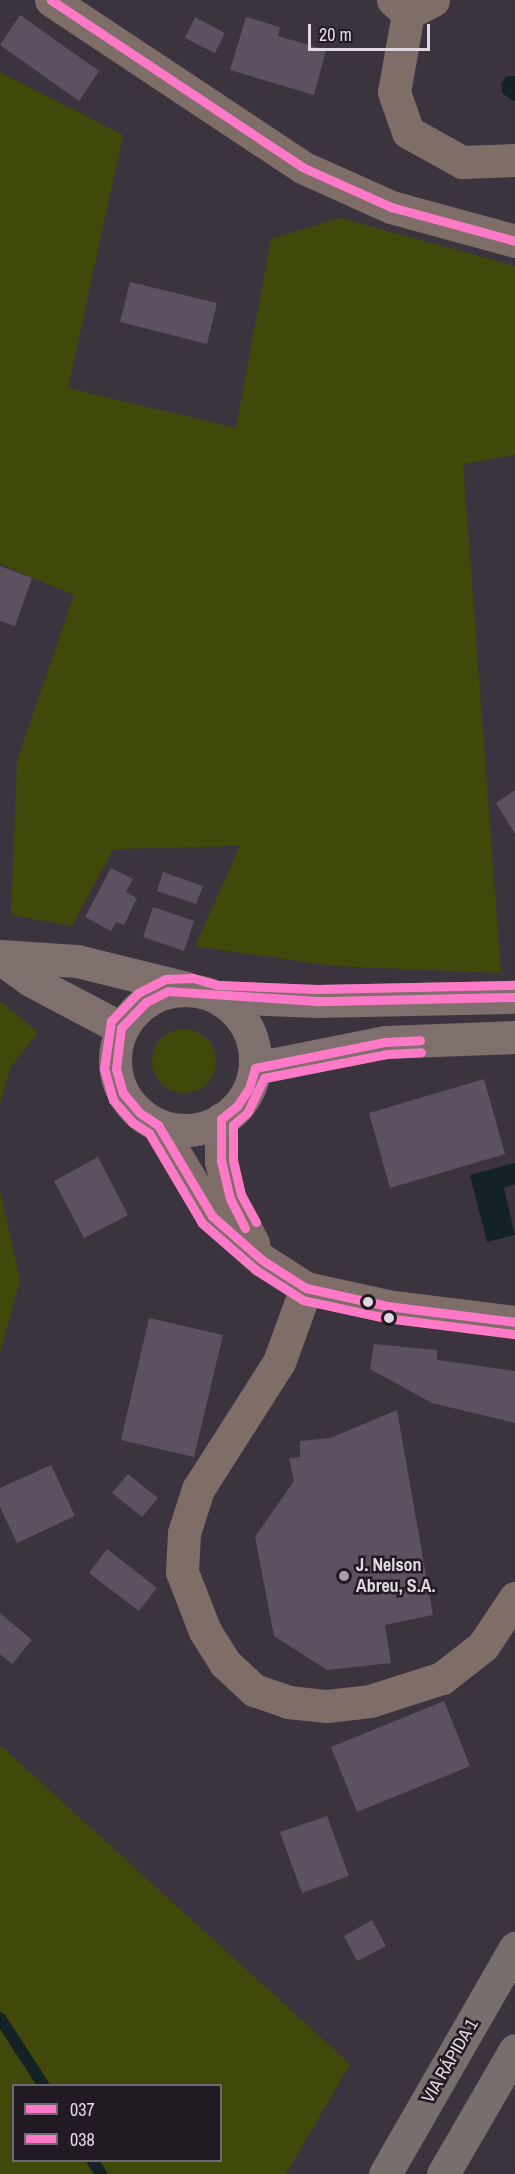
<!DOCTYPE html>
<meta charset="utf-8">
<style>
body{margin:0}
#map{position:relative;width:515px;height:2174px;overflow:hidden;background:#3b333e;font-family:"Archivo Narrow",sans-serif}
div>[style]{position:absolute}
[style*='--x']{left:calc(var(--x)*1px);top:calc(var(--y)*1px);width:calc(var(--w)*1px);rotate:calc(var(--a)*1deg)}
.green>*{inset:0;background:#41490a}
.round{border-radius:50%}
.water>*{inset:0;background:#132225}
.stream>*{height:12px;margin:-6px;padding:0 6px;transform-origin:6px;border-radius:6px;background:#132225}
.building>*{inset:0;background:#5d5061}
.minor>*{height:33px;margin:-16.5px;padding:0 16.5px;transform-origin:16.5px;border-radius:16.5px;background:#7f6e68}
.major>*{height:33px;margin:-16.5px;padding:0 16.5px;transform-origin:16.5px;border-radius:16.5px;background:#7f6f6d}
.major>.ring{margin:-16.5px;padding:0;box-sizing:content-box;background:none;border:33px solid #7f6f6d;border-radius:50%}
.highway>*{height:33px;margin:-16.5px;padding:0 16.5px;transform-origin:16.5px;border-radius:16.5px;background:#786e6e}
.bus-1>*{height:9px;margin:-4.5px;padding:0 4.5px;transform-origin:4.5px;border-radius:4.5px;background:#fe7ac8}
.bus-2>*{height:9px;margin:-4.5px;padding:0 4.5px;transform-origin:4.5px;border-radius:4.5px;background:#fe7ac8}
.dots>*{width:16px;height:16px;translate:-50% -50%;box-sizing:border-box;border:3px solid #211a23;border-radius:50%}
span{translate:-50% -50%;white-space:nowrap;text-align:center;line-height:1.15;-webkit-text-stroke:5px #211a23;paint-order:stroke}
.poi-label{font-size:18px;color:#e1d8e3;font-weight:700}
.left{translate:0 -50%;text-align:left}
.street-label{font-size:18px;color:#e1d8e3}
.legend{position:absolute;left:12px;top:2084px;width:210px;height:78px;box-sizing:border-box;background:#211a23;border:2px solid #6e6670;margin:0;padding:8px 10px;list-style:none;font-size:18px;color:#e1d8e3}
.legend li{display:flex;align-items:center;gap:12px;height:30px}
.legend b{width:30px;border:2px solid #6e6670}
.scale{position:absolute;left:308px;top:24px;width:122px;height:27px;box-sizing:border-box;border:3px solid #e1d8e3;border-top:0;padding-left:8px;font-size:18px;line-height:21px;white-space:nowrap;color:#e1d8e3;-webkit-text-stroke:4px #211a23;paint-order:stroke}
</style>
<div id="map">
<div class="green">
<i style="clip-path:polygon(0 72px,123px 135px,68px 388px,236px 428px,271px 239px,340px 218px,515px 266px,515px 455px,463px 464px,501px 973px,332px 966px,195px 946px,240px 846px,113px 849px,72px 926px,11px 915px,17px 761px,74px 595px,0 564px)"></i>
<i style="clip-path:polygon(0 1001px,38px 1032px,10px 1068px,0 1104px)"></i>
<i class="round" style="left:152px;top:1029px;width:64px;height:64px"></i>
<i style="clip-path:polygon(0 1191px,20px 1280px,0 1353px)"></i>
<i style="clip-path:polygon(evenodd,0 1745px,350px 2064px,286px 2174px,0 2174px,0 1745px,14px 2086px,220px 2086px,220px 2160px,14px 2160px,14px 2086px)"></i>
</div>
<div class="water">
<i style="clip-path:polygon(515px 76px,515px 101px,513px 101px,502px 93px,501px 84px,506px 77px)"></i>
<i style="clip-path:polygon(515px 1163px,515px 1184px,504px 1188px,515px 1235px,487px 1242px,470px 1175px)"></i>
</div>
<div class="stream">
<i style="--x:0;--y:2018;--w:81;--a:57.1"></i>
<i style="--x:92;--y:2160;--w:17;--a:57"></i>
</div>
<div class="building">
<i style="clip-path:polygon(20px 15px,99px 71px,79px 101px,0 45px)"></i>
<i style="clip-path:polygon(195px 17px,225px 33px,215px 53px,185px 38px)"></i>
<i style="clip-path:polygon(246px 17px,280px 27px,278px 36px,326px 50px,314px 95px,230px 70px)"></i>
<i style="clip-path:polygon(130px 282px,217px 303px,207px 344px,120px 322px)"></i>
<i style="clip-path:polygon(0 566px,32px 578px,15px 626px,0 621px)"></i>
<i style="clip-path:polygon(515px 790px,515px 834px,496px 803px)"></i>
<i style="clip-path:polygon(111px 868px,133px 879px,126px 892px,137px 898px,124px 925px,116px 922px,111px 931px,85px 917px)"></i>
<i style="clip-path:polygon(163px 872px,203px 886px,196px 904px,157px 891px)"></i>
<i style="clip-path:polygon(153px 907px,194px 921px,184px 951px,143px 937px)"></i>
<i style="clip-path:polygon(484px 1079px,505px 1154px,390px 1188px,369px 1113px)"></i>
<i style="clip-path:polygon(98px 1157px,128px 1215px,84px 1238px,54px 1181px)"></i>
<i style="clip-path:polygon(149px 1318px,223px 1335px,194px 1457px,121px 1440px)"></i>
<i style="clip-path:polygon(374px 1344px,437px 1350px,437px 1360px,515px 1371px,515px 1423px,432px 1403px,370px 1369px)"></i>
<i style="clip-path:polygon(397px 1410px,433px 1615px,385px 1625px,391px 1663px,327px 1670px,274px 1636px,255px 1537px,294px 1481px,289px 1458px,300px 1457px,300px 1441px,330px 1438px)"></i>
<i style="clip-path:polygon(51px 1465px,75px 1516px,17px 1543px,0 1507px,0 1488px)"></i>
<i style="clip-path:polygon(128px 1474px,158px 1498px,142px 1517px,112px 1493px)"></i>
<i style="clip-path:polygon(107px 1549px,157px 1588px,139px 1611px,89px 1573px)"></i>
<i style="clip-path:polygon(0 1613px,32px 1640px,12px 1664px,0 1654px)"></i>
<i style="clip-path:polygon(444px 1701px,470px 1766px,357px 1812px,331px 1747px)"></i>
<i style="clip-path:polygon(327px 1816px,349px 1876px,302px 1893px,280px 1832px)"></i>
<i style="clip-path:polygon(372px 1920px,386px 1946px,357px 1961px,344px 1936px)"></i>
</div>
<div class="minor">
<i style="--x:51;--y:0;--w:301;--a:33.6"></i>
<i style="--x:302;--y:167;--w:98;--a:24.2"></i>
<i style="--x:391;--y:207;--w:129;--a:15.3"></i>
<i style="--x:393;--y:0;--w:20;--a:41"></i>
<i style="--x:408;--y:13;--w:80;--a:100"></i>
<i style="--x:394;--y:92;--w:42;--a:70.7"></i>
<i style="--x:408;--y:132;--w:62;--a:29.1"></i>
<i style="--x:462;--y:162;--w:53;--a:-2.2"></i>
<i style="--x:408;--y:13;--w:28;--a:-27"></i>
<i style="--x:221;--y:1119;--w:42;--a:90"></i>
<i style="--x:221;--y:1161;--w:39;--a:77"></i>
<i style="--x:230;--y:1199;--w:50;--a:62.4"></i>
<i style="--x:158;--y:1125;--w:106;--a:59.3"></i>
<i style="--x:212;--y:1216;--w:67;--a:41.3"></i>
<i style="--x:262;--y:1260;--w:52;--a:32.5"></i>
<i style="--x:306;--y:1288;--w:83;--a:12.5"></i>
<i style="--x:387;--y:1306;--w:129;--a:7.1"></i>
<i style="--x:306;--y:1288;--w:79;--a:110"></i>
<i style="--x:279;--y:1362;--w:151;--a:122.5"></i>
<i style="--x:198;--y:1489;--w:46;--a:107.7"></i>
<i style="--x:184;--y:1533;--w:39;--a:93"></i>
<i style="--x:182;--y:1572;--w:63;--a:68.7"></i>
<i style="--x:205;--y:1631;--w:38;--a:58"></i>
<i style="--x:225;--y:1663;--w:40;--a:43"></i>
<i style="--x:254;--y:1690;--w:36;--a:19"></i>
<i style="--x:288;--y:1702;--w:39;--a:6"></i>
<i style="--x:327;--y:1706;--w:43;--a:-6.6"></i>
<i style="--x:370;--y:1701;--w:76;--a:-17.7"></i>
<i style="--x:442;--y:1678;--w:52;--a:-38"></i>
<i style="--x:483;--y:1646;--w:58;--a:-56.3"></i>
</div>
<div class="major">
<i style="--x:0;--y:956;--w:77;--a:3.7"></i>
<i style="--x:77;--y:961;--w:113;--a:13.8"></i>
<i style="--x:0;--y:958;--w:37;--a:36"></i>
<i style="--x:30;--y:980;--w:103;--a:27.8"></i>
<i class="ring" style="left:115px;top:990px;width:107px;height:107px"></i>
<i style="--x:216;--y:997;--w:101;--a:2.3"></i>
<i style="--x:317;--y:1001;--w:198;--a:-1.2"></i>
<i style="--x:255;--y:1068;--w:133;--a:-11.3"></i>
<i style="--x:385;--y:1042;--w:130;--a:-2.2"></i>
</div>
<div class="highway">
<i style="--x:385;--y:2174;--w:261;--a:-60.1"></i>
<i style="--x:443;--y:2174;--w:143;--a:-59.9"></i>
</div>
<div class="bus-1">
<i style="--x:51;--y:0;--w:301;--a:33.6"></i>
<i style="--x:302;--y:167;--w:98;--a:24.2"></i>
<i style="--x:391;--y:207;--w:129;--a:15.3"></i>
<i style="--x:515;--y:997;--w:198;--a:178.8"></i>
<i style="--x:317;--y:1001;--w:149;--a:-176.2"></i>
<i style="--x:168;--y:991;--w:25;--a:153"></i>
<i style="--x:146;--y:1002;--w:36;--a:134"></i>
<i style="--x:121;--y:1028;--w:41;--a:97"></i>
<i style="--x:116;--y:1069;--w:25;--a:74"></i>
<i style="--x:123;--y:1093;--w:26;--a:50"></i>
<i style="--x:140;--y:1113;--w:22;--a:34"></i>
<i style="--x:158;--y:1125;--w:106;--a:59.3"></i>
<i style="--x:212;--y:1216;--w:67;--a:41.3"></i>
<i style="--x:262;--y:1260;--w:52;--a:32.5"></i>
<i style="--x:306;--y:1288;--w:83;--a:12.5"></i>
<i style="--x:387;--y:1306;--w:129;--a:7.1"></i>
<i style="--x:245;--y:1228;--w:33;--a:-117"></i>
<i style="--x:230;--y:1199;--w:39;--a:-103"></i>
<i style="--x:221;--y:1161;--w:42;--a:-90"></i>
<i style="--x:221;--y:1119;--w:21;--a:-39"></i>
<i style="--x:237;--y:1106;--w:22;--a:-56"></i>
<i style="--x:249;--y:1088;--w:21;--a:-73"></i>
<i style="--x:255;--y:1068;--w:133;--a:-11.3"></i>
<i style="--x:385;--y:1042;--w:35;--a:-3"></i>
</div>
<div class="bus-2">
<i style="--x:256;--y:1222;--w:31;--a:-119"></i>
<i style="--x:241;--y:1195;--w:36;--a:-103"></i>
<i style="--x:233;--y:1160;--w:35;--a:-90"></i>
<i style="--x:233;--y:1125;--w:18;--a:-41"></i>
<i style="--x:247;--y:1113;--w:39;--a:-64"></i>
<i style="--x:264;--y:1078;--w:125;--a:-11"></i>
<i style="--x:387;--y:1054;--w:34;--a:-3"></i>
<i style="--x:514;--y:1334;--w:129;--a:-172.9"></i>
<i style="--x:386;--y:1318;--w:85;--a:-167.8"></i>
<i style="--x:303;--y:1300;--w:56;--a:-147.4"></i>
<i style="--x:256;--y:1270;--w:72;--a:-139"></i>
<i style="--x:202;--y:1223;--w:104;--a:-120.5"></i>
<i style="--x:149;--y:1133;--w:20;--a:-147"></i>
<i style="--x:132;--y:1122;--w:29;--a:-131"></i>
<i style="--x:113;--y:1100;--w:32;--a:-106"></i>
<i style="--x:104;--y:1069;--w:49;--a:-81.7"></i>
<i style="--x:111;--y:1021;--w:39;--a:-46"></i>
<i style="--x:138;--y:993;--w:30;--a:-27"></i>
<i style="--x:165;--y:979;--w:28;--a:-2"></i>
<i style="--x:193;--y:978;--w:26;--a:16"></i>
<i style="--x:218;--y:985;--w:99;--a:2.3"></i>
<i style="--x:317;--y:989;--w:198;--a:-1.2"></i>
</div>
<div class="dots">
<i style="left:368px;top:1302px;background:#e1d8e3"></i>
<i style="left:389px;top:1318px;background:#e1d8e3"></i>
<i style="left:344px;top:1576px;background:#a79ea9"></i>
</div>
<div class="poi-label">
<span class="left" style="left:356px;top:1576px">J. Nelson<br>Abreu, S.A.</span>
</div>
<div class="street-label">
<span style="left:450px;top:2061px;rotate:-60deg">VIA RÁPIDA 1</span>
</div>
<ul class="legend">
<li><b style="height:8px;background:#fe7ac8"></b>037</li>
<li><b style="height:8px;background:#fe7ac8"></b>038</li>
</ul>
<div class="scale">20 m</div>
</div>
